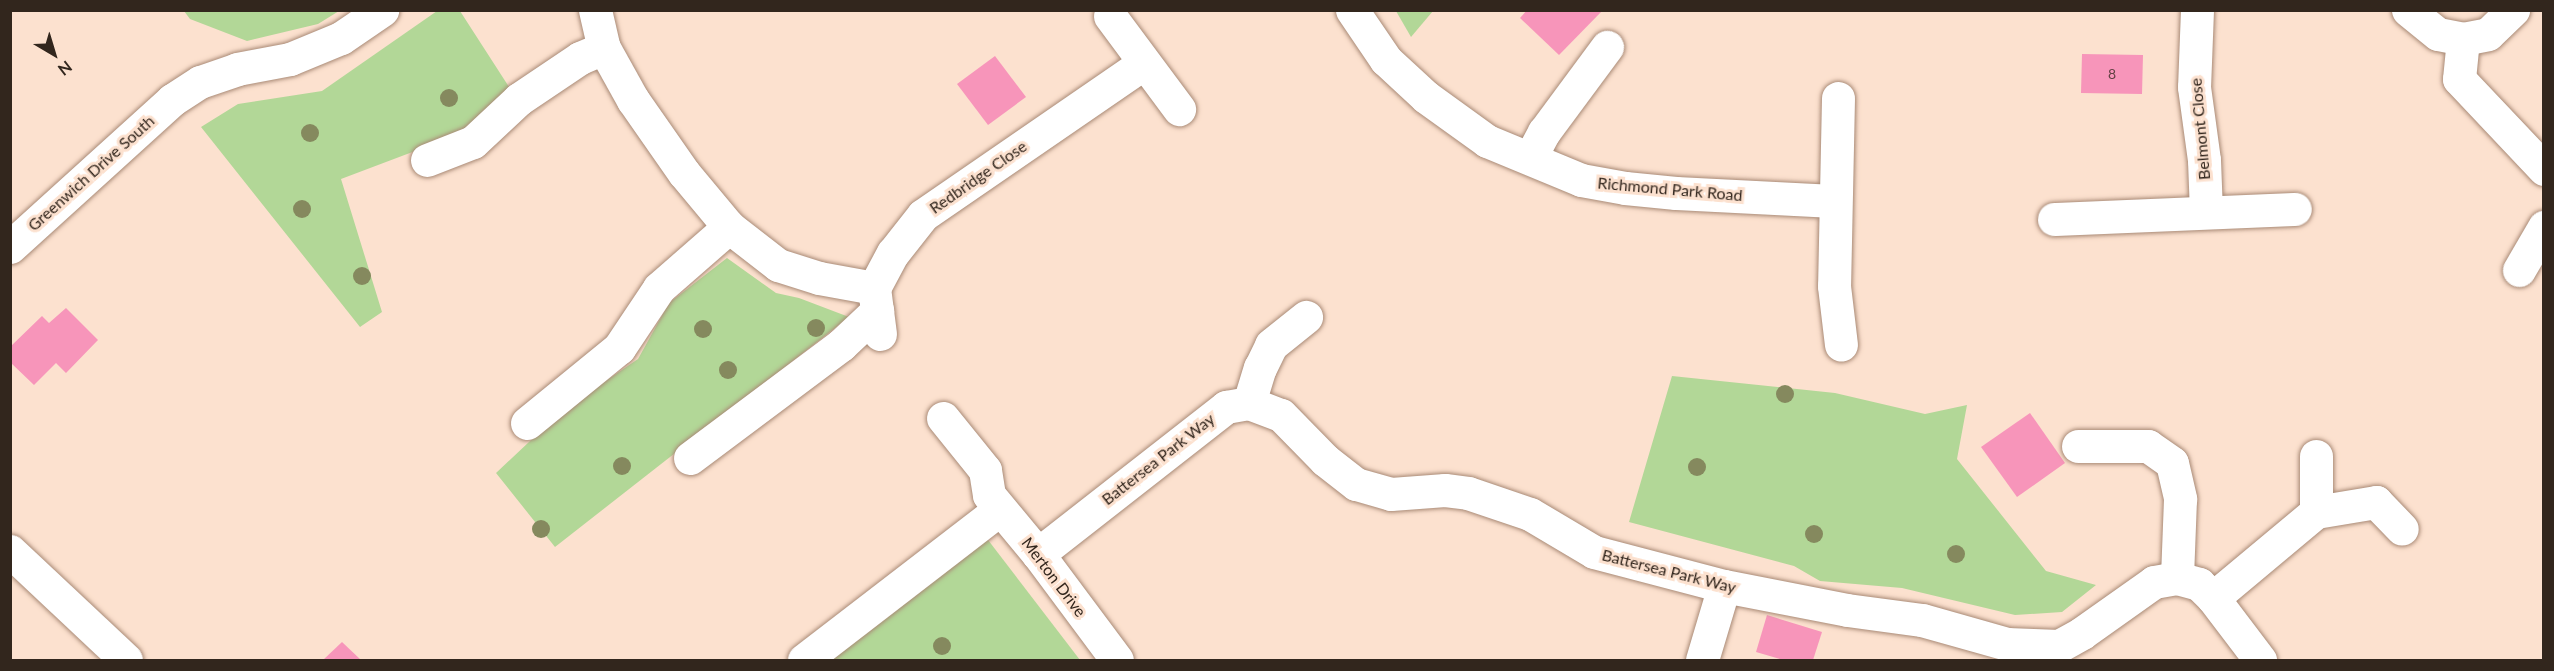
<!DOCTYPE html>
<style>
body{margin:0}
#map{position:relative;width:2554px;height:671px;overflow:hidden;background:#fce1cf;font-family:Lato,sans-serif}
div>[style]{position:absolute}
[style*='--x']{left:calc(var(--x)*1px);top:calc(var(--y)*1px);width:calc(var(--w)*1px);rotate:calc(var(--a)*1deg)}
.green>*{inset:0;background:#b2d797}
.building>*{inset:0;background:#f795ba}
.roads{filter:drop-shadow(0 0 2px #a98a76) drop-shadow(0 0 2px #a98a76)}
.minor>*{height:33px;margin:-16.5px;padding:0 16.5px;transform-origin:16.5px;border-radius:16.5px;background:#fff}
.trees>*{width:18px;height:18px;margin:-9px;border-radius:50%;background:#85895e}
span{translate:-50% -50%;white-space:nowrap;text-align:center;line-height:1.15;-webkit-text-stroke:6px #fce1cf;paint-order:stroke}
.number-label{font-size:14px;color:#634244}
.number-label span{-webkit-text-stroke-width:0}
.street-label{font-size:16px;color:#32261d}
.frame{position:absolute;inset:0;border:12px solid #32261d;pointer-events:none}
.north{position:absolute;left:24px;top:24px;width:60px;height:60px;-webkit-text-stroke:4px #fce1cf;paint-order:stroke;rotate:142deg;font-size:16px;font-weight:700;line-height:24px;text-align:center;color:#32261d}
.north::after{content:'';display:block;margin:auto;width:21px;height:27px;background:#32261d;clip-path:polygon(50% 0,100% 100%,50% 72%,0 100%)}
</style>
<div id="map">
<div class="green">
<i style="clip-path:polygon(184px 11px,339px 11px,318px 24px,247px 41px,190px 19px)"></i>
<i style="clip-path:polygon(437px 11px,460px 11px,511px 90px,468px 131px,341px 179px,382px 312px,360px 327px,201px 127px,238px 104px,322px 91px)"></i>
<i style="clip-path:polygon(1396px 11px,1433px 11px,1411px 37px)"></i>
<i style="clip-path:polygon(727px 258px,776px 293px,799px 298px,849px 317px,555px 547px,496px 473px,563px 410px,638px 359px,669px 303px)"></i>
<i style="clip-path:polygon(1672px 376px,1835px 393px,1925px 414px,1967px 405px,1957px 459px,2046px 571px,2096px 585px,2062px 612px,2015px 615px,1902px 588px,1820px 581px,1794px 566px,1629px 522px)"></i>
<i style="clip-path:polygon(985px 536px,1080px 660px,826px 660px)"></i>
</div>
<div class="building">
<i style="clip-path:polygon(1527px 10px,1603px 10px,1559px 55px,1520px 18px)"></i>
<i style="clip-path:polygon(2082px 54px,2143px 55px,2142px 94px,2081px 93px)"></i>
<i style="clip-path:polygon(995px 56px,1026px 97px,988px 125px,957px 84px)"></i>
<i style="clip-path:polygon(66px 308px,98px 340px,66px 373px,56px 363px,34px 385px,10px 362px,10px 347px,42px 316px,49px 323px)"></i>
<i style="clip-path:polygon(2030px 413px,2065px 463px,2017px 497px,1981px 447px)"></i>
<i style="clip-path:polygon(1767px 615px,1822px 632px,1813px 660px,1783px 660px,1756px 652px)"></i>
<i style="clip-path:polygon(342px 642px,361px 660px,323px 660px)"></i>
</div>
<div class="roads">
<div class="minor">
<i style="--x:595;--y:10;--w:39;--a:77"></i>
<i style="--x:604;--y:48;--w:60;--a:60.9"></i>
<i style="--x:633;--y:100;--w:89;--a:55.1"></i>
<i style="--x:684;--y:173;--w:70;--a:50.2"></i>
<i style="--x:729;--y:227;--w:62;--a:37.8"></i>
<i style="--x:778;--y:265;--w:43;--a:17.6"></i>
<i style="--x:819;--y:278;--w:56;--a:10.3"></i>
<i style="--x:1352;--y:10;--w:60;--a:55.8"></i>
<i style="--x:1386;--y:60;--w:54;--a:42.8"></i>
<i style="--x:1426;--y:97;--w:75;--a:35.8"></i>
<i style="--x:1487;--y:141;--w:102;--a:22.5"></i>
<i style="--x:1581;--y:180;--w:45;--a:10.3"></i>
<i style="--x:1625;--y:188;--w:51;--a:5.6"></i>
<i style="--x:1676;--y:193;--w:158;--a:2.9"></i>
<i style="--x:2197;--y:10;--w:77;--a:92.2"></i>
<i style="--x:2194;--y:87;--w:74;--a:82.2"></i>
<i style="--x:2204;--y:160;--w:51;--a:87.8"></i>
<i style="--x:2408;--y:10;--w:38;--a:39"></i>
<i style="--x:2438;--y:34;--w:25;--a:11"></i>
<i style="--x:2463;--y:39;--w:25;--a:-11"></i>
<i style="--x:2488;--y:34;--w:35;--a:-44"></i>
<i style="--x:1110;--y:16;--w:116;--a:53.4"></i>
<i style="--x:2463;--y:39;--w:40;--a:95.7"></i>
<i style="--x:2459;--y:79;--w:124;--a:46.6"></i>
<i style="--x:1838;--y:98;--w:188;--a:91.2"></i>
<i style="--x:1834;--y:286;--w:59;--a:83.2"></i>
<i style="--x:1530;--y:158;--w:30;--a:-62"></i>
<i style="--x:1544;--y:132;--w:106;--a:-53.5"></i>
<i style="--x:427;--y:160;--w:49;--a:-21.4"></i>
<i style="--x:473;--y:142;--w:63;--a:-43.1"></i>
<i style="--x:519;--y:99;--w:73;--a:-33.9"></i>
<i style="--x:580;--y:58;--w:26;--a:-23"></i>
<i style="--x:2054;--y:219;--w:241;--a:-2.4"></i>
<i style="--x:10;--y:247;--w:219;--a:-42.2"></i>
<i style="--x:172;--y:100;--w:33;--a:-33"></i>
<i style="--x:200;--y:82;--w:39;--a:-19"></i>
<i style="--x:237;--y:69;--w:54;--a:-10.7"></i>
<i style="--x:290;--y:59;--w:55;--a:-22.4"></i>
<i style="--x:341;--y:38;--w:50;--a:-34.3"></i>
<i style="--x:2519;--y:270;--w:50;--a:-59.8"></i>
<i style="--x:880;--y:334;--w:46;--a:-97.4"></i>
<i style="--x:874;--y:288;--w:40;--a:-62"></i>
<i style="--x:893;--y:253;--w:48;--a:-51.7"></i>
<i style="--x:923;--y:215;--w:268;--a:-34.5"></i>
<i style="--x:1249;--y:403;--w:37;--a:-73"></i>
<i style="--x:1260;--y:368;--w:25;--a:-64"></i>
<i style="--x:1271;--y:345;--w:45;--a:-38.7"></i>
<i style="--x:943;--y:418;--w:67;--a:51.1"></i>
<i style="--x:985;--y:470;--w:25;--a:81"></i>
<i style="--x:989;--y:495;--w:77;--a:50.3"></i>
<i style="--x:1038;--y:554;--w:132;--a:53.3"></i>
<i style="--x:527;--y:423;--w:119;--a:-39.2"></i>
<i style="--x:619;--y:348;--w:72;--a:-56.3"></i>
<i style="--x:659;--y:288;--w:93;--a:-41.1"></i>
<i style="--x:2078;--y:446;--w:70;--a:0"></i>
<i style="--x:2148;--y:446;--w:29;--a:35"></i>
<i style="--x:2172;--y:463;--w:37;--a:77"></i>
<i style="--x:2180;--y:499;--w:79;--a:92.2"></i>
<i style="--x:2316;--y:456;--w:56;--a:90"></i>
<i style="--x:690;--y:458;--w:189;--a:-36.8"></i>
<i style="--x:841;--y:345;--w:50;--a:-43.4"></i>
<i style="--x:10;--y:551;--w:159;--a:43.2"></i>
<i style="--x:1038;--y:554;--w:239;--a:-38"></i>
<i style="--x:1226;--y:407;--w:23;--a:-10"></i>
<i style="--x:1249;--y:403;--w:34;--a:21"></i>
<i style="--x:1281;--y:415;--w:63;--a:45.6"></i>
<i style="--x:1325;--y:460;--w:39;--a:38"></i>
<i style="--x:1356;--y:484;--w:36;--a:16"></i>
<i style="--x:1391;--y:494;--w:54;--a:-4.2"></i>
<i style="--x:1445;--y:490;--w:23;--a:7"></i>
<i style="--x:1468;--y:493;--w:65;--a:18.7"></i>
<i style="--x:1530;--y:514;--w:74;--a:30.7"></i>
<i style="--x:1594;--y:552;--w:134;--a:14.7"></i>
<i style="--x:1724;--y:586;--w:125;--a:11"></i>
<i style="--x:1847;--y:610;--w:76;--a:7.6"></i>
<i style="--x:1922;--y:620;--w:88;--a:15.8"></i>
<i style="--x:2007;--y:644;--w:52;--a:2.2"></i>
<i style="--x:2059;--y:646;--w:26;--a:-29"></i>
<i style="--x:2082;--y:633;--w:88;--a:-35.3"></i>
<i style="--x:2154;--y:582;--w:23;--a:-10"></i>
<i style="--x:2177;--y:578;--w:23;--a:15"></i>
<i style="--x:2199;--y:584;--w:20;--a:45"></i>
<i style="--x:2213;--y:598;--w:78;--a:52.8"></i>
<i style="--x:2213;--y:598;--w:134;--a:-39.9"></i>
<i style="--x:2316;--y:512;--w:61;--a:-9.5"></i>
<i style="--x:2376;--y:502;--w:37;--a:46"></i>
<i style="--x:804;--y:660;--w:247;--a:-37.6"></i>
<i style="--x:1702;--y:660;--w:77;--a:-73.4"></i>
</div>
</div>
<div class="trees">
<i style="left:449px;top:98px"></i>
<i style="left:310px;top:133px"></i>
<i style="left:302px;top:209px"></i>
<i style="left:362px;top:276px"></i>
<i style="left:816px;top:328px"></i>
<i style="left:703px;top:329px"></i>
<i style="left:728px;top:370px"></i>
<i style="left:1785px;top:394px"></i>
<i style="left:622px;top:466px"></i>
<i style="left:1697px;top:467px"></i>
<i style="left:541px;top:529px"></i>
<i style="left:1814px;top:534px"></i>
<i style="left:1956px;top:554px"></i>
<i style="left:942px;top:646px"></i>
</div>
<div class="number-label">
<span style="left:2112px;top:74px">8</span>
</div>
<div class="street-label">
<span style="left:2200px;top:129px;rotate:-95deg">Belmont Close</span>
<span style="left:91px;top:173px;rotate:-42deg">Greenwich Drive South</span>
<span style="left:978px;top:177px;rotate:-35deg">Redbridge Close</span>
<span style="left:1670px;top:189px;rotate:5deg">Richmond Park Road</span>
<span style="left:1158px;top:459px;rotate:-38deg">Battersea Park Way</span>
<span style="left:1669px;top:571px;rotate:14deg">Battersea Park Way</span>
<span style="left:1054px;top:577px;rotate:53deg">Merton Drive</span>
</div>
<div class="frame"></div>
<div class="north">N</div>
</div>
